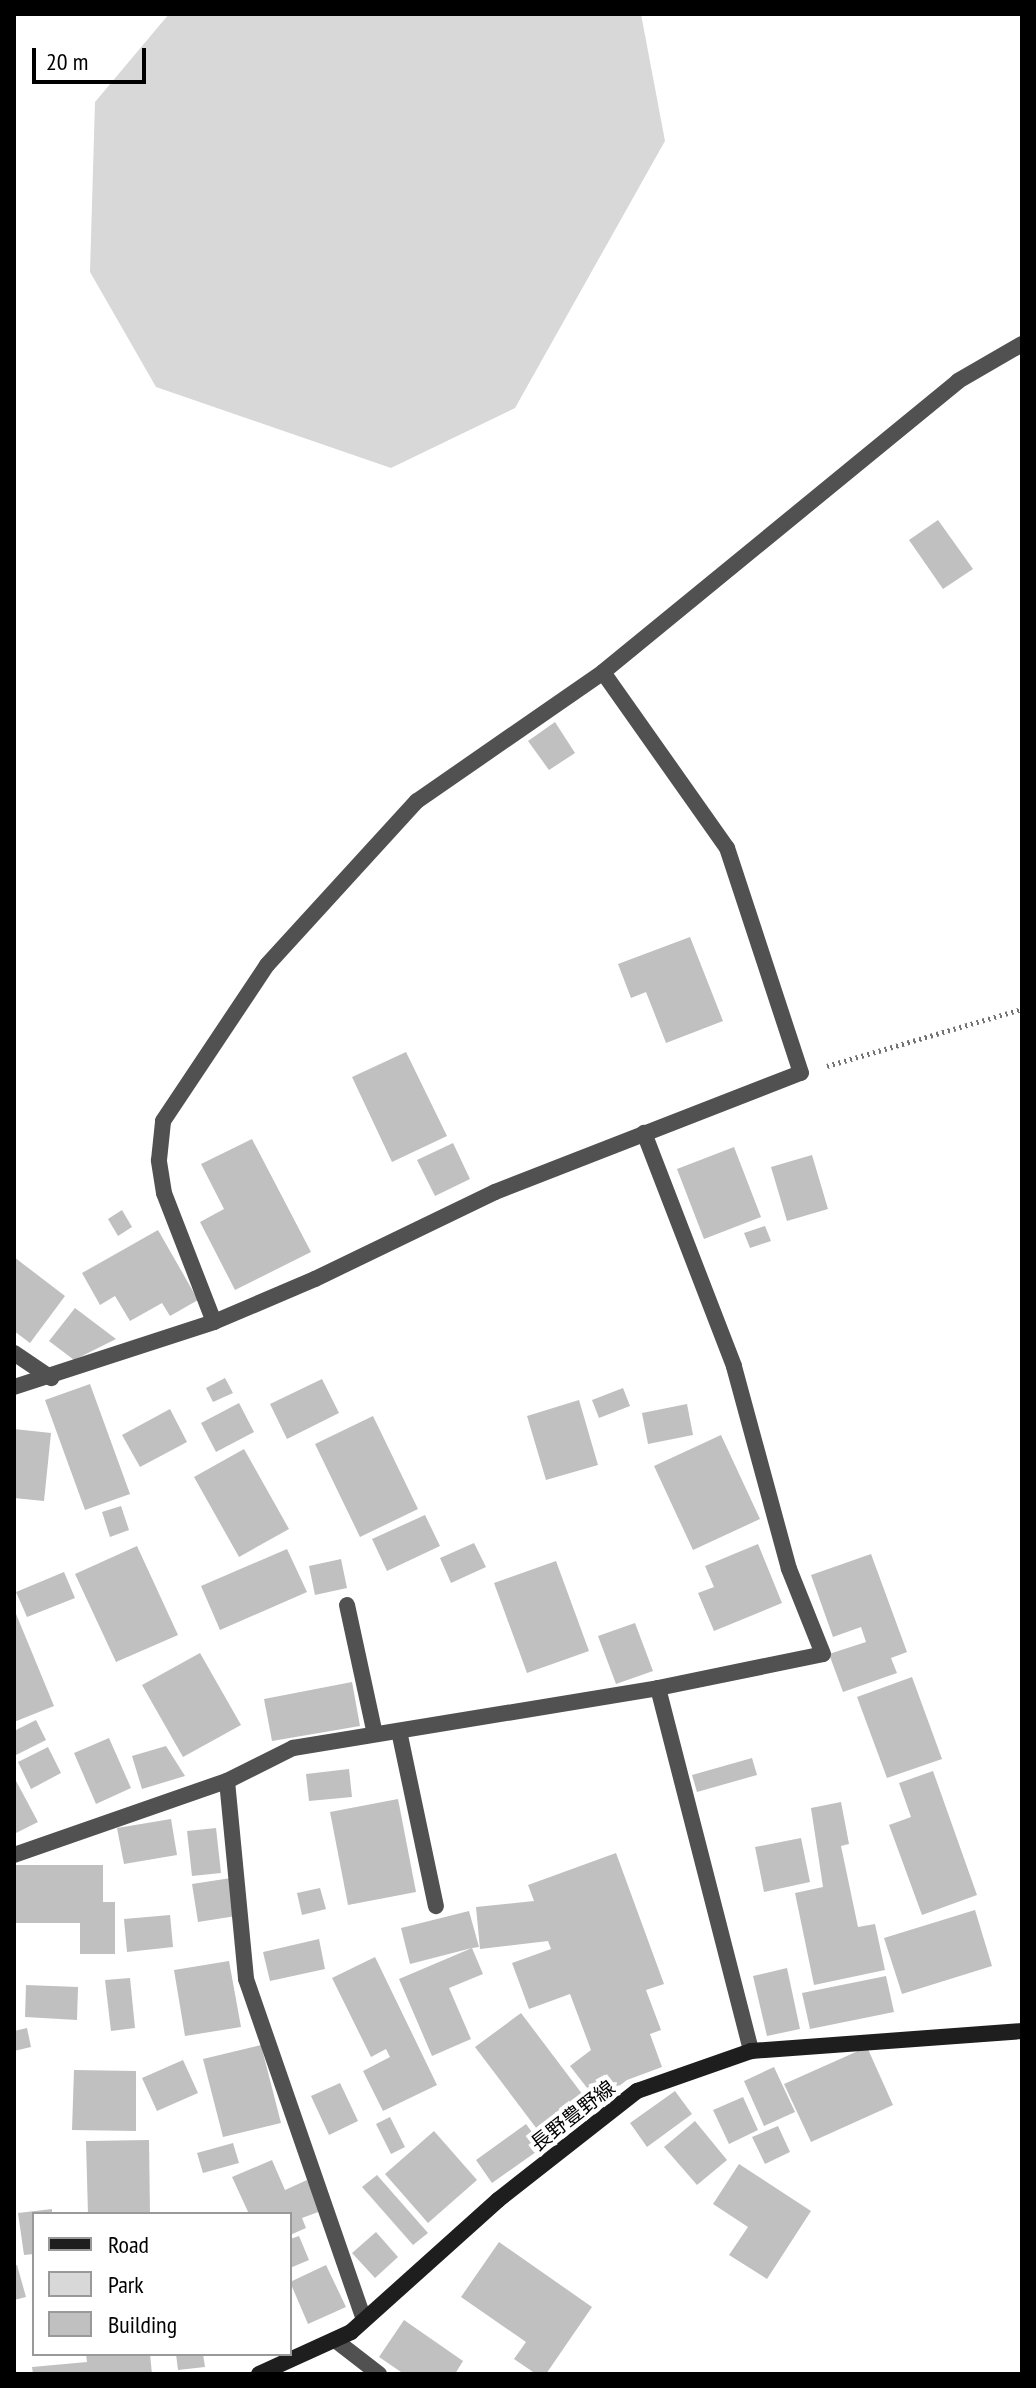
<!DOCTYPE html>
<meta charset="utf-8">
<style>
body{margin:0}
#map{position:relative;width:1036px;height:2388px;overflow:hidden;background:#fff;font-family:"PT Sans Narrow","Noto Sans JP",sans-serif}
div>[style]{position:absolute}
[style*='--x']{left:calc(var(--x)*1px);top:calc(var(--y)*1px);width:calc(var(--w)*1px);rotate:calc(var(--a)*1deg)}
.green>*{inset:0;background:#d8d8d8}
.building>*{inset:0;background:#c0c0c0}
.path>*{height:5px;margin-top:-2.5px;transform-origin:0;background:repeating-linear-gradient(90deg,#737373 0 2px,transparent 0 6px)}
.street>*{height:16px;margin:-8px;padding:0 8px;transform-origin:8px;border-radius:8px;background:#515151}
.secondary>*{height:16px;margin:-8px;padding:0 8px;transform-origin:8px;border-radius:8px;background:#1e1e1e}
span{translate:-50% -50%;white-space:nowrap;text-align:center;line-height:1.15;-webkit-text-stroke:8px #fff;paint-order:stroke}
.street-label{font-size:20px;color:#000}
.frame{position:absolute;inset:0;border:16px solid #000;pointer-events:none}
.legend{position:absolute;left:32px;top:2212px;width:260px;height:144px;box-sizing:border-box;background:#fff;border:2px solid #999;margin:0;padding:10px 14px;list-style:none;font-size:24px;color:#000}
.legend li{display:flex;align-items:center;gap:16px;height:40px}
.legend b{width:40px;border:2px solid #999}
.scale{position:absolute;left:32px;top:48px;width:114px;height:36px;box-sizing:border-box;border:4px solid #000;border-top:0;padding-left:10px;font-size:24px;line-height:28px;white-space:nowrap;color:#000;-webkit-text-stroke:6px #fff;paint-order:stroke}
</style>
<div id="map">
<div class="green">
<i style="clip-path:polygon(169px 14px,641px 14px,665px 141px,515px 408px,391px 468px,156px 387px,90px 272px,95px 102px)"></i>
</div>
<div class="building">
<i style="clip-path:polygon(938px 520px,973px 569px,943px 589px,909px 540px)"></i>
<i style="clip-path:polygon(555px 722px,575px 753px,549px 770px,528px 741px)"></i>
<i style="clip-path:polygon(690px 937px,723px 1021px,666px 1043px,646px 992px,631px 998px,618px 964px)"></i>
<i style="clip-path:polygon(406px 1052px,447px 1136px,392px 1162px,352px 1077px)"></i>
<i style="clip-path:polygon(252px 1139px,311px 1252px,235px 1290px,200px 1222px,224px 1209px,201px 1164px)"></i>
<i style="clip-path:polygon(453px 1143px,470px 1179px,435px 1196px,417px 1160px)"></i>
<i style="clip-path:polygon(734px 1147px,761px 1217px,704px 1239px,677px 1169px)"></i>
<i style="clip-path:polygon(812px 1155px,828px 1209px,787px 1221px,771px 1167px)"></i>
<i style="clip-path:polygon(122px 1210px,132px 1227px,118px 1236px,108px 1219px)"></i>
<i style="clip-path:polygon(765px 1226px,771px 1241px,750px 1248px,744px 1233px)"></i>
<i style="clip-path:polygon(158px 1230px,198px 1300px,170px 1316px,162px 1303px,130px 1321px,115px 1296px,100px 1305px,82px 1273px)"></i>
<i style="clip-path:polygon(14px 1257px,65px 1296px,30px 1343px,14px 1331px)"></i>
<i style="clip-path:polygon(75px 1308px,116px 1339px,74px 1360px,49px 1341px)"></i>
<i style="clip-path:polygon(225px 1378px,233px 1393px,213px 1402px,206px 1388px)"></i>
<i style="clip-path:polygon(322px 1379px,339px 1413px,287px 1439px,270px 1404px)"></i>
<i style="clip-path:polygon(90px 1384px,130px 1494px,85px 1510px,45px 1400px)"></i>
<i style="clip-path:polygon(623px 1388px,630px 1406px,599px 1418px,592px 1400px)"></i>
<i style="clip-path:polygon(579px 1400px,598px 1465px,546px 1480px,527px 1416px)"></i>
<i style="clip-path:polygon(239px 1403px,254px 1432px,216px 1452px,201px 1423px)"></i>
<i style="clip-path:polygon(687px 1404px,693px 1435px,648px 1444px,642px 1413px)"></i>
<i style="clip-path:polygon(170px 1409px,187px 1442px,140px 1467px,122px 1435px)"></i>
<i style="clip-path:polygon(373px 1416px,418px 1509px,360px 1537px,315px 1444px)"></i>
<i style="clip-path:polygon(14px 1429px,51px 1433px,44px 1501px,14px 1498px)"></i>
<i style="clip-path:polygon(721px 1435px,760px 1519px,693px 1550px,654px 1466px)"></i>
<i style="clip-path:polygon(244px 1449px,289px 1529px,239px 1557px,194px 1477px)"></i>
<i style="clip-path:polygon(121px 1506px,129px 1530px,110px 1537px,102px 1512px)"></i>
<i style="clip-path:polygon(425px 1515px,440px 1546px,387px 1571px,372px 1539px)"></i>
<i style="clip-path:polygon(474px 1543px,486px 1567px,451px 1583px,440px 1558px)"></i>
<i style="clip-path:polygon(758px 1544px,782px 1603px,714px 1631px,698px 1593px,714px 1587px,705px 1566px)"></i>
<i style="clip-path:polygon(137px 1546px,178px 1635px,116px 1662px,75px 1574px)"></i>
<i style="clip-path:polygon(287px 1549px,307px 1592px,220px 1630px,201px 1586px)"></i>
<i style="clip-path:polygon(871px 1554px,907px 1652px,891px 1658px,897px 1673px,843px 1692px,829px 1654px,866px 1642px,861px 1627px,833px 1637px,811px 1575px)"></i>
<i style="clip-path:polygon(341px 1559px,347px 1588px,315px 1595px,309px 1566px)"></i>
<i style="clip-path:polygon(556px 1561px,589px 1651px,527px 1673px,494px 1583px)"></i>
<i style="clip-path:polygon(64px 1572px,75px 1598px,27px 1617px,16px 1592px)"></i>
<i style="clip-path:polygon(14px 1609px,54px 1706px,14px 1722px)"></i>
<i style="clip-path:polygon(635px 1623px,653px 1671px,616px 1684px,598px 1636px)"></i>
<i style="clip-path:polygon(200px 1653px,241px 1725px,183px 1757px,142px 1685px)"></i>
<i style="clip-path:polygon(912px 1677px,942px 1759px,887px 1778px,857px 1697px)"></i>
<i style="clip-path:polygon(352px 1682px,360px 1726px,272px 1741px,264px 1699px)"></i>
<i style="clip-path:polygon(36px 1720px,46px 1740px,14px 1756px,14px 1731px)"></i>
<i style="clip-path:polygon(109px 1738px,131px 1788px,96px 1804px,74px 1753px)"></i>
<i style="clip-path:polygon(166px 1746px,185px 1776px,142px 1789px,132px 1756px)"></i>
<i style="clip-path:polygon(48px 1747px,61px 1773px,31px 1789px,18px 1762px)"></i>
<i style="clip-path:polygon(752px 1758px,757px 1775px,697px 1792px,692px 1775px)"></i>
<i style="clip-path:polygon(349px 1769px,352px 1797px,309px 1801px,306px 1774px)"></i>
<i style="clip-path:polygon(933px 1771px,977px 1895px,922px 1915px,889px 1825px,911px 1817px,899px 1783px)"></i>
<i style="clip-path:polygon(14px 1777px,38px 1822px,14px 1834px)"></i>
<i style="clip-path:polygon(398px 1799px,416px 1892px,348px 1905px,330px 1812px)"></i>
<i style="clip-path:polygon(841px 1802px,849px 1844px,841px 1846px,858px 1927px,875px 1924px,885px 1970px,814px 1985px,795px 1893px,823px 1887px,811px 1808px)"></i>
<i style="clip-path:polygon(171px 1819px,177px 1855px,124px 1864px,117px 1828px)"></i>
<i style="clip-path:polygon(216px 1828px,221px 1873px,192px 1876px,187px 1831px)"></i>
<i style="clip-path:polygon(801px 1838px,810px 1882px,764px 1892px,755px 1847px)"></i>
<i style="clip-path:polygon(616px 1853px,664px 1984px,646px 1990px,661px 2030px,650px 2034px,662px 2067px,627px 2080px,598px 2102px,570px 2066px,591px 2050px,570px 1994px,529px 2009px,512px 1963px,551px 1949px,548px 1941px,480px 1949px,476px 1907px,534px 1901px,528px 1885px)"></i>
<i style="clip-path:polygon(14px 1865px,103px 1865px,103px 1902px,115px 1902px,115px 1954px,80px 1954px,80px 1923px,14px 1923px)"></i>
<i style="clip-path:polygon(231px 1878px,236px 1916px,198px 1922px,192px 1884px)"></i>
<i style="clip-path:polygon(320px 1888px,326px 1909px,302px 1915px,297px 1893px)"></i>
<i style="clip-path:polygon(975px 1910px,992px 1966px,902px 1994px,884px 1938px)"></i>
<i style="clip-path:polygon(469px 1911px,479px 1947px,472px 1948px,483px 1974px,449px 1988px,471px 2039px,432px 2056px,399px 1979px,472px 1948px,410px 1964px,401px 1928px)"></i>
<i style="clip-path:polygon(170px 1915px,173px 1947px,127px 1952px,124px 1919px)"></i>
<i style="clip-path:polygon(319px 1939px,325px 1969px,270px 1981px,263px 1952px)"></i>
<i style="clip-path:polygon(375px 1957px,437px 2085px,383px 2111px,363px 2071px,390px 2057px,386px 2049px,371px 2057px,332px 1978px)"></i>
<i style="clip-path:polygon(229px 1961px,241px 2027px,185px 2036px,174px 1970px)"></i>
<i style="clip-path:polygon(787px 1968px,800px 2029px,767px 2036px,753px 1976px)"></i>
<i style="clip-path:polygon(886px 1976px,894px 2012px,810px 2029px,802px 1993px)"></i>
<i style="clip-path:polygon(130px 1978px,135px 2028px,111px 2031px,105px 1980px)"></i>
<i style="clip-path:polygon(26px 1985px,78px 1987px,77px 2020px,25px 2017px)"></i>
<i style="clip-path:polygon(521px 2013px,592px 2107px,546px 2141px,475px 2047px)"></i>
<i style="clip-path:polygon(27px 2028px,31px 2047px,14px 2051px,14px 2031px)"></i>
<i style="clip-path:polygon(261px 2045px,281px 2123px,223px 2137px,203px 2059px)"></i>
<i style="clip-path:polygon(867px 2047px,893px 2105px,811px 2142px,784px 2084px)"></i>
<i style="clip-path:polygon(183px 2060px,198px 2093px,157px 2111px,142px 2078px)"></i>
<i style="clip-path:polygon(774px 2067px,795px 2112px,764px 2126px,744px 2081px)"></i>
<i style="clip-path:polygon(74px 2070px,136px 2071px,136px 2131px,72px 2130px)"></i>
<i style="clip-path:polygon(340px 2083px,358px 2121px,329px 2135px,311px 2096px)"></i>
<i style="clip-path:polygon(675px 2091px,692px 2114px,647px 2147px,630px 2123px)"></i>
<i style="clip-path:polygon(743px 2097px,758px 2130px,729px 2144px,713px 2110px)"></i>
<i style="clip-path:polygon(390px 2117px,405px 2147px,391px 2154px,376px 2124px)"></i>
<i style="clip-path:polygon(695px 2121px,727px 2160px,697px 2185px,664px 2147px)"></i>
<i style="clip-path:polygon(526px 2124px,543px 2147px,492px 2183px,476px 2160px)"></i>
<i style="clip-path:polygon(778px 2126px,790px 2152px,765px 2164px,752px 2137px)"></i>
<i style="clip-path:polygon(434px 2131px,477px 2180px,428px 2223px,385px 2174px)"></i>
<i style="clip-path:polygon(149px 2140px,150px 2214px,88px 2214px,86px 2141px)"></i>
<i style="clip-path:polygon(233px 2143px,239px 2163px,203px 2173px,197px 2153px)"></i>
<i style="clip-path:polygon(272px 2160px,285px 2190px,307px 2180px,321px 2211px,302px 2218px,306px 2228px,290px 2235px,290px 2214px,249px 2214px,232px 2177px)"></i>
<i style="clip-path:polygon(739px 2164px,811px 2211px,767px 2279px,729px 2255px,748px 2227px,713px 2204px)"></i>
<i style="clip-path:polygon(377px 2175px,428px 2233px,413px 2245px,362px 2187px)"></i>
<i style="clip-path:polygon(52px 2209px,52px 2214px,34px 2214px,34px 2254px,24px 2255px,18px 2213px)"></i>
<i style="clip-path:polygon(376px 2232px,398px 2257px,375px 2278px,352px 2253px)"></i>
<i style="clip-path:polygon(299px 2236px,309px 2260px,290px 2268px,290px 2239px)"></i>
<i style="clip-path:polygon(499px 2242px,592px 2307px,546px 2374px,536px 2374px,514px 2359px,526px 2342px,461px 2297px)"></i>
<i style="clip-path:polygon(17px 2265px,26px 2297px,14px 2300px,14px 2266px)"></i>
<i style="clip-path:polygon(326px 2265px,346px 2307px,308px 2324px,290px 2282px)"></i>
<i style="clip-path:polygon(404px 2320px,463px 2361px,455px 2374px,404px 2374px,379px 2357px)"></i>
<i style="clip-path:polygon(86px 2354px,150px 2354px,152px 2374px,33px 2374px,32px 2367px,87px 2362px)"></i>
<i style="clip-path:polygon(176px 2354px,203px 2354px,205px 2367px,178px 2370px)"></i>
</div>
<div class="path">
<i style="--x:827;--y:1066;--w:203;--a:-16.3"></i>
</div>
<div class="street">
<i style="--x:214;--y:1322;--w:138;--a:-111.2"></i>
<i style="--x:164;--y:1193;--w:33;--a:-99"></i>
<i style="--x:159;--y:1160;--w:39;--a:-84"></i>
<i style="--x:163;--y:1121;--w:187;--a:-56.3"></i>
<i style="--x:267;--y:965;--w:222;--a:-47.6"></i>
<i style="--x:417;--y:801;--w:226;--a:-34.7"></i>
<i style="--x:603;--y:672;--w:459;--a:-39.3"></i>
<i style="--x:958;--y:381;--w:74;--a:-30"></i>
<i style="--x:14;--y:1353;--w:45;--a:34"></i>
<i style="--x:14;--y:1387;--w:210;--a:-18"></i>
<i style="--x:214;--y:1322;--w:110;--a:-23.1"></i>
<i style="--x:315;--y:1279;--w:200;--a:-25.8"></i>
<i style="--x:495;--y:1192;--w:328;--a:-21.3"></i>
<i style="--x:801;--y:1073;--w:237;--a:-108.2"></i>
<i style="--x:727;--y:848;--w:215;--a:-125.2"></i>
<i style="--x:347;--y:1605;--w:132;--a:77.8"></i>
<i style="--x:658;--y:1688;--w:375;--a:75.6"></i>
<i style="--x:399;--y:1731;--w:179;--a:78.1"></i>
<i style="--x:227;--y:1781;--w:74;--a:-26.6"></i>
<i style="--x:293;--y:1748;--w:370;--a:-9.3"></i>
<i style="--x:658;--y:1688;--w:168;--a:-11.6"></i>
<i style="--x:823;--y:1654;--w:92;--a:-111.8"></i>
<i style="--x:789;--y:1569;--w:210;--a:-105.2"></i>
<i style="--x:734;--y:1366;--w:250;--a:-111.1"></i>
<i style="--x:14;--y:1855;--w:225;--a:-19.2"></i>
<i style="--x:227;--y:1781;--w:199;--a:84.5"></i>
<i style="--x:246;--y:1979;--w:360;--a:70.9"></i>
<i style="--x:335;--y:2340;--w:56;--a:37.7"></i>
</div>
<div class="secondary">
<i style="--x:259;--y:2374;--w:101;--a:-24.5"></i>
<i style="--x:351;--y:2332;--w:198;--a:-41.9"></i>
<i style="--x:498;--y:2200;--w:177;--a:-38.1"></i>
<i style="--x:637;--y:2091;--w:121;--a:-19.3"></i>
<i style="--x:751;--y:2051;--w:272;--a:-4.2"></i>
</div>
<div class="street-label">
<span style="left:573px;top:2116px;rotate:-38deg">長野豊野線</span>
</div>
<div class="frame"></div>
<ul class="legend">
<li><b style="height:10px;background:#1e1e1e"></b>Road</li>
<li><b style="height:22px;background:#d8d8d8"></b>Park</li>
<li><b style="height:22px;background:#c0c0c0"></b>Building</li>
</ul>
<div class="scale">20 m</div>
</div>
